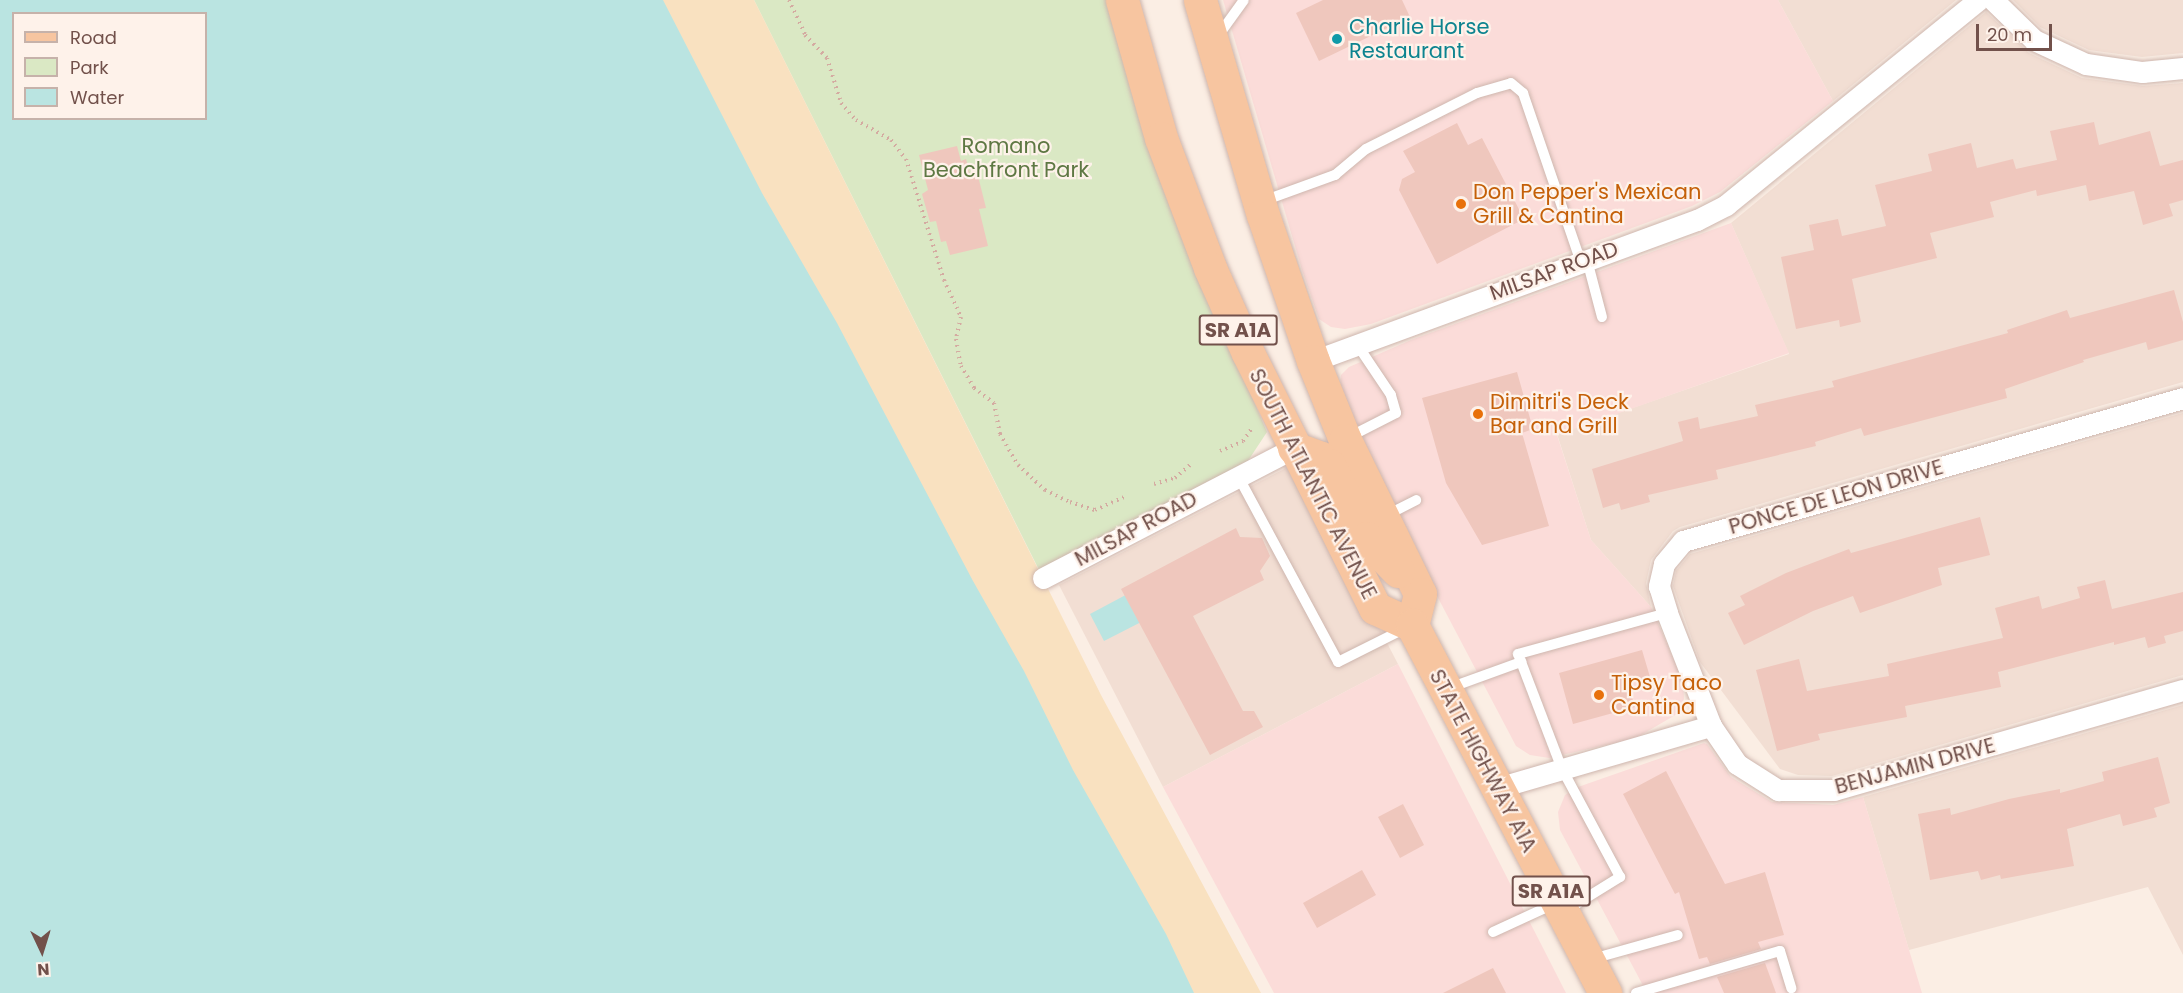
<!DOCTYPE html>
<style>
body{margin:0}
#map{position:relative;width:2183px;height:993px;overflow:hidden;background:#fbeee4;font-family:Poppins,sans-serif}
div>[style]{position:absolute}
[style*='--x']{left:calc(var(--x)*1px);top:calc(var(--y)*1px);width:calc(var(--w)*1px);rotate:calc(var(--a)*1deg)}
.residential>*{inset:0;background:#f2ded3}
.commercial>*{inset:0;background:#fbdcd9}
.green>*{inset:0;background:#dae8c4}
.sand>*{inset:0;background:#f9e1c0}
.water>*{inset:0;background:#bae4e1}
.building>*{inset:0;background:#efc7bd}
.path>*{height:4px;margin-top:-2px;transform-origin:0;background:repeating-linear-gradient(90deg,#d4aaa1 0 1.5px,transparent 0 6px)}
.roads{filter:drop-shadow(0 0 2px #ceb6ae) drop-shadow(0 0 2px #ceb6ae)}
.service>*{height:10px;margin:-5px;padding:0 5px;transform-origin:5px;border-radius:5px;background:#fff}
.minor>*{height:21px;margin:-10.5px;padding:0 10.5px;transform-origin:10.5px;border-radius:10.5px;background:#fff}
.primary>*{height:33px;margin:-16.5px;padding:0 16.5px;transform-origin:16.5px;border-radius:16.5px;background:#f7c5a0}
.dots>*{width:16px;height:16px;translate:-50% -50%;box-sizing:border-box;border:3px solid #fef2ea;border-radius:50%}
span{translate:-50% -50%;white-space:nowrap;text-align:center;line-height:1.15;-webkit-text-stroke:4.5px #fef2ea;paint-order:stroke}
.shield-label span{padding:2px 4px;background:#fef2ea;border:2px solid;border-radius:4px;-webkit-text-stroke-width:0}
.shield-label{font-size:20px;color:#72514b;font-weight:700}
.culture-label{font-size:21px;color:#0d838f}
.left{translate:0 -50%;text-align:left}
.park-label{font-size:21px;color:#5e7843}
.food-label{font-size:21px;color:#c56008}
.street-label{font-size:21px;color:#72514b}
.legend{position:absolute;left:12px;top:12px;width:195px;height:108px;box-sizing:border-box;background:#fef2ea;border:2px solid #c6b2aa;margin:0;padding:8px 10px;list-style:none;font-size:18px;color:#72514b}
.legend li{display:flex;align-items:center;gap:12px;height:30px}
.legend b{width:30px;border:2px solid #c6b2aa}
.north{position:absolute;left:12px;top:921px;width:60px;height:60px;-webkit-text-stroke:4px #fef2ea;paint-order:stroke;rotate:176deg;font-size:16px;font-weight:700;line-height:24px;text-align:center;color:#72514b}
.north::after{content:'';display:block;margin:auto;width:21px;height:27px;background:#72514b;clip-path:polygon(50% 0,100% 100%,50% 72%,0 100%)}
.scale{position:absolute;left:1976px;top:24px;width:76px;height:27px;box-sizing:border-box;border:3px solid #72514b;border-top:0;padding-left:8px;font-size:18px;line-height:21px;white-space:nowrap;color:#72514b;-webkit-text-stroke:4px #fef2ea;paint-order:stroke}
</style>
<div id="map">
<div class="residential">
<i style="clip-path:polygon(1778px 0,1956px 0,1833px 101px)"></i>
<i style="clip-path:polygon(2013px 0,2183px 0,2183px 53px,2142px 57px,2089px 50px,2040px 27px)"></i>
<i style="clip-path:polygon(1986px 12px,2029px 53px,2082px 78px,2143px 86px,2183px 83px,2183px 382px,1680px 527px,1673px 531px,1651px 560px,1646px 583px,1651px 607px,1591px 540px,1557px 434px,1789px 354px,1731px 223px)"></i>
<i style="clip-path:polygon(2183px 413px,2183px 675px,1832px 776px,1798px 775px,1780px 769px,1700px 662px,1673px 586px,1676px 571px,1690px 554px)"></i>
<i style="clip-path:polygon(1294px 464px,1398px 664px,1163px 787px,1059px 585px)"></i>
<i style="clip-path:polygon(2183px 705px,2183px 955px,2148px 887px,1909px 950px,1863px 797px)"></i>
</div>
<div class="commercial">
<i style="clip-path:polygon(1223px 0,1778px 0,1833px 101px,1720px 192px,1692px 206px,1371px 324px,1345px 329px,1331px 327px,1319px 319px,1302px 270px)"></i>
<i style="clip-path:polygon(1731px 223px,1789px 353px,1557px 435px,1591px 540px,1651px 607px,1683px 681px,1684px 699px,1677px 714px,1636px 738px,1549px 758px,1530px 755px,1516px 746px,1426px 575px,1353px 425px,1340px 385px,1341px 375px,1349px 367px,1411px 340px)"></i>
<i style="clip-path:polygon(1398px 664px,1566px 993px,1274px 993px,1163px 787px)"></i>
<i style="clip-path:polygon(1704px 743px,1707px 744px,1731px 777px,1772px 802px,1833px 805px,1863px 797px,1922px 993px,1647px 993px,1560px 830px,1558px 812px,1565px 795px,1578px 787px)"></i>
</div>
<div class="green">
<i style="clip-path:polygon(754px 0,1122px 0,1232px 350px,1267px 432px,1238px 476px,1043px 578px)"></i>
</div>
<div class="sand">
<i style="clip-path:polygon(595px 0,754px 0,1101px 695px,1261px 993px,1097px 993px)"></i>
</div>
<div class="water">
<i style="clip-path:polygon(evenodd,0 0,663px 0,762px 193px,837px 323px,973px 581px,1024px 671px,1073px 770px,1166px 934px,1194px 993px,0 993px,0 0,14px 14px,206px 14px,206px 118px,14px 118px,14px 14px)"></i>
<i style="clip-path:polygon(1135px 590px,1149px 618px,1104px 641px,1090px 614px)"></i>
</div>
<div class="building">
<i style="clip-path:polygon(1323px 0,1402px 0,1410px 17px,1319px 61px,1296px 13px)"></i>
<i style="clip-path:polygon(2094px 122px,2099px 145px,2150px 131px,2160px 166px,2183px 160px,2183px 200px,2169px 204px,2173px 216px,2143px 225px,2134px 191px,2089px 201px,2086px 185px,2037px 196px,2036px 190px,1990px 202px,1994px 217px,1930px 233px,1937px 258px,1852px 279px,1861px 322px,1840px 327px,1839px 320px,1796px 329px,1781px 257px,1814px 250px,1809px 225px,1838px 219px,1842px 236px,1886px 226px,1875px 185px,1932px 171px,1928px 154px,1971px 143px,1977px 168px,2013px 159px,2016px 169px,2057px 160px,2050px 131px)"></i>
<i style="clip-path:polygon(1457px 123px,1468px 145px,1482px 138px,1524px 219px,1437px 264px,1399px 190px,1402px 179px,1415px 172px,1403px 151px)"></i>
<i style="clip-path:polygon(957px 146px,961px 161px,966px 159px,971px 178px,978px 176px,986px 208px,979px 209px,988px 246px,950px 255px,946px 241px,941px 242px,936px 221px,930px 222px,922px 194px,928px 190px,919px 155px)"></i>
<i style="clip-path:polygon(2174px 290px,2183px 322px,2183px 340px,2148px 350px,2146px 342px,2083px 360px,2084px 362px,2005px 389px,2007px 398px,1864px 436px,1861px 428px,1815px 442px,1816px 446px,1716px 470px,1718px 479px,1648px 495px,1650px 502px,1621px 510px,1619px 503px,1603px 508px,1592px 469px,1683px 441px,1678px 422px,1698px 417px,1700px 429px,1758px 416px,1755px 405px,1834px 387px,1832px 381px,2008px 333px,2007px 330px,2067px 310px,2070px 318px)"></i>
<i style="clip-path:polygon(1517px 372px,1533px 429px,1522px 433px,1549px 526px,1482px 545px,1446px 483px,1422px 398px)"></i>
<i style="clip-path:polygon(1980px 517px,1990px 555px,1938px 568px,1942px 585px,1860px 613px,1853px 596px,1813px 611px,1744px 645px,1728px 613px,1745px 605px,1740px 596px,1786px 573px,1849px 549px,1851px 553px)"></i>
<i style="clip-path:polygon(1236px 528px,1240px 537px,1262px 538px,1270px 556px,1260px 571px,1264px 580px,1193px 616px,1243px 711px,1254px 711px,1263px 727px,1210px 755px,1121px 589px)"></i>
<i style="clip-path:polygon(2105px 580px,2112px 609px,2183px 592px,2183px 631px,2164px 636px,2166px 643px,2148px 648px,2145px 637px,2114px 645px,2114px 642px,1998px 672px,2001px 687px,1905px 706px,1907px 717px,1818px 734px,1820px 740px,1777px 751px,1756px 670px,1799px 659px,1807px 691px,1889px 676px,1887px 664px,2003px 638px,1995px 608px,2039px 596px,2042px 609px,2080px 598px,2077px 587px)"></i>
<i style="clip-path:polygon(1642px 650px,1650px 677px,1628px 683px,1635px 707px,1573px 724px,1559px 673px)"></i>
<i style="clip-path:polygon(2158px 757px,2170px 803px,2154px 808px,2157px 817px,2123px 826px,2120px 814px,2067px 829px,2074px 866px,2001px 879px,2000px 875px,1981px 880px,1978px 871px,1930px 880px,1918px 814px,1950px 808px,1951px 815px,2009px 799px,2060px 789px,2060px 793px,2104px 781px,2102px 772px)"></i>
<i style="clip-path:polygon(1666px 771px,1725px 884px,1765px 872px,1784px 935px,1758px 942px,1761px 949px,1710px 964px,1707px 957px,1699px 959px,1679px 892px,1675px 894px,1623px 794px)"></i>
<i style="clip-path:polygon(1403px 804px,1424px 845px,1400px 858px,1378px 817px)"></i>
<i style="clip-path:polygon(1362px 870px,1376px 895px,1317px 928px,1303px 903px)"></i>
<i style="clip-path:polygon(1765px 963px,1776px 993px,1724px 993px,1717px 977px)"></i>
<i style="clip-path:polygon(1493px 968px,1506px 993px,1443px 993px)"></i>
</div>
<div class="path">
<i style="--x:789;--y:0;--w:38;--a:65"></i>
<i style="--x:805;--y:35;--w:32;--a:46"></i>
<i style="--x:827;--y:58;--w:47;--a:72.7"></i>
<i style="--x:841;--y:103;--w:23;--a:49"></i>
<i style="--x:856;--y:120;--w:40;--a:29.7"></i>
<i style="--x:891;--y:140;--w:24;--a:52"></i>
<i style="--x:906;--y:159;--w:127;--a:72.6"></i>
<i style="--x:944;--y:280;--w:41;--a:65.3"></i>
<i style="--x:961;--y:317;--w:23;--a:103"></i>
<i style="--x:956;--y:339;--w:27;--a:80"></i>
<i style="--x:961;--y:366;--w:26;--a:59"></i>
<i style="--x:974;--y:388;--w:25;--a:37"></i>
<i style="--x:994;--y:403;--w:32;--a:79"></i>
<i style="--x:1000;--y:434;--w:36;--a:60"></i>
<i style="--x:1018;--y:465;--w:37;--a:43"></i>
<i style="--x:1045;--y:490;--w:28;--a:26"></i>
<i style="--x:1070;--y:502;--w:26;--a:18"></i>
<i style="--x:1095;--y:510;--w:32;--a:-24"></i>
<i style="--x:1220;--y:451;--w:25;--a:-23"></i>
<i style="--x:1243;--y:441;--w:16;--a:-55"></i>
<i style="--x:1154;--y:484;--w:22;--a:-16"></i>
<i style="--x:1175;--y:478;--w:20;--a:-41"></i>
</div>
<div class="roads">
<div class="service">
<i style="--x:1218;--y:36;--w:44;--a:-54.2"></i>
<i style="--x:1263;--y:201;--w:77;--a:-19.9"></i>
<i style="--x:1335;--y:175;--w:40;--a:-40"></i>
<i style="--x:1366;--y:149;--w:124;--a:-26.8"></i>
<i style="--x:1477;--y:93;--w:35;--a:-16"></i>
<i style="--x:1511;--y:83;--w:16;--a:40"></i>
<i style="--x:1523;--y:93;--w:179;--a:71.1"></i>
<i style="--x:1587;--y:260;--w:59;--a:75.3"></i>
<i style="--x:1347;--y:438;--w:55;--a:-27"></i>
<i style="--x:1396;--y:413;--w:19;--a:-106"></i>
<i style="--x:1391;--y:395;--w:63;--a:-123.9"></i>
<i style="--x:1238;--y:476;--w:211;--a:61.7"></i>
<i style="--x:1338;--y:662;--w:74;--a:-26.6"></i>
<i style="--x:1385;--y:516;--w:35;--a:-27"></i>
<i style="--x:1449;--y:688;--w:77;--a:-19.9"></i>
<i style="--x:1565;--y:911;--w:65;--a:-31.7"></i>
<i style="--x:1620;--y:877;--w:123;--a:-118.2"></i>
<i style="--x:1562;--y:769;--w:123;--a:-110.9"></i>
<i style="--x:1518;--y:654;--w:155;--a:-15.4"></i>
<i style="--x:1493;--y:932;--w:67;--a:-24.7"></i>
<i style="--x:1592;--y:959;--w:89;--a:-15.6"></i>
<i style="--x:1636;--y:993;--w:150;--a:-16.3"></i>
<i style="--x:1780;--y:951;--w:39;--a:73"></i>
</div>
<div class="minor">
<i style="--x:1993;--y:0;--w:57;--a:44.3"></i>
<i style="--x:2034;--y:40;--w:57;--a:24.8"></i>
<i style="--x:2086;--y:64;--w:57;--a:8.1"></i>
<i style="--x:2142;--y:72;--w:41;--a:-5.6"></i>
<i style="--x:1313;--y:361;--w:409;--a:-20.2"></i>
<i style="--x:1697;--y:220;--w:33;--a:-27"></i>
<i style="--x:1726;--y:205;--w:325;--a:-39.1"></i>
<i style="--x:2183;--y:398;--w:520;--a:164.04"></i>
<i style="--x:1683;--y:541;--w:30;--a:130"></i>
<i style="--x:1664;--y:564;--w:23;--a:103"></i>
<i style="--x:1659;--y:586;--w:28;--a:73"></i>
<i style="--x:1667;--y:613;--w:121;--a:68.7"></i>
<i style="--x:1711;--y:726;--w:46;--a:55.6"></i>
<i style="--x:1737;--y:764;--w:49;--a:32.4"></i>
<i style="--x:1778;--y:790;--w:56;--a:0"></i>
<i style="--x:1834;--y:790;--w:363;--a:-16"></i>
<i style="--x:1043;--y:578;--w:283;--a:-27.4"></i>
<i style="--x:1497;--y:788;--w:223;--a:-16.2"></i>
</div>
<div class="primary">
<i style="--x:1122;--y:0;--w:143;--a:74.2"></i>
<i style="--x:1161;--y:138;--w:139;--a:69.3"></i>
<i style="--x:1210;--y:268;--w:93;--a:65.9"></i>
<i style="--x:1248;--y:353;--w:285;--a:63.5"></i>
<i style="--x:1375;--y:608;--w:41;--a:24.7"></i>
<i style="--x:1200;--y:0;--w:224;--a:73.7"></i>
<i style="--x:1263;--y:215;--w:154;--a:71.1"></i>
<i style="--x:1313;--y:361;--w:85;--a:67.9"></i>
<i style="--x:1345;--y:440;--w:171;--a:64"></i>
<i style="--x:1420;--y:594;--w:32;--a:104"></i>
<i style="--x:1294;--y:448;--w:29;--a:20"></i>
<i style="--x:1321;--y:458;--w:11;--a:41"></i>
<i style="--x:1329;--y:465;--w:82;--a:63.1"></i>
<i style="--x:1366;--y:538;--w:46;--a:45.9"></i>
<i style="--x:1412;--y:625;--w:416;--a:62.3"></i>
</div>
</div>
<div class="dots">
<i style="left:1337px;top:39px;background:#0f9aa8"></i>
<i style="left:1461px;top:204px;background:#e8710a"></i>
<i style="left:1478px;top:414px;background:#e8710a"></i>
<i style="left:1599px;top:695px;background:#e8710a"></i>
</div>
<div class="shield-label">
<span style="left:1238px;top:330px">SR A1A</span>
<span style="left:1551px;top:891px">SR A1A</span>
</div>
<div class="culture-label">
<span class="left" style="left:1349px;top:39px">Charlie Horse<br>Restaurant</span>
</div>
<div class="park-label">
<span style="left:1006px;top:158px">Romano<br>Beachfront Park</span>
</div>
<div class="food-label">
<span class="left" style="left:1473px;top:204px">Don Pepper's Mexican<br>Grill &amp; Cantina</span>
<span class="left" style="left:1490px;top:414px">Dimitri's Deck<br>Bar and Grill</span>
<span class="left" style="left:1611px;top:695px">Tipsy Taco<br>Cantina</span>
</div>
<div class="street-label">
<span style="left:1554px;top:271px;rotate:-20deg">MILSAP ROAD</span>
<span style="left:1313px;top:484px;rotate:63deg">SOUTH ATLANTIC AVENUE</span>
<span style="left:1836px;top:497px;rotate:-16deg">PONCE DE LEON DRIVE</span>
<span style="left:1136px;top:529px;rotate:-28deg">MILSAP ROAD</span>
<span style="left:1483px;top:761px;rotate:62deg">STATE HIGHWAY A1A</span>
<span style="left:1915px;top:766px;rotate:-15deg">BENJAMIN DRIVE</span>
</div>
<ul class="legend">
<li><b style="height:8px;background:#f7c5a0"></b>Road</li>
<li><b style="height:16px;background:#dae8c4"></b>Park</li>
<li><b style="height:16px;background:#bae4e1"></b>Water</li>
</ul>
<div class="north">N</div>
<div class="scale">20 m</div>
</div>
